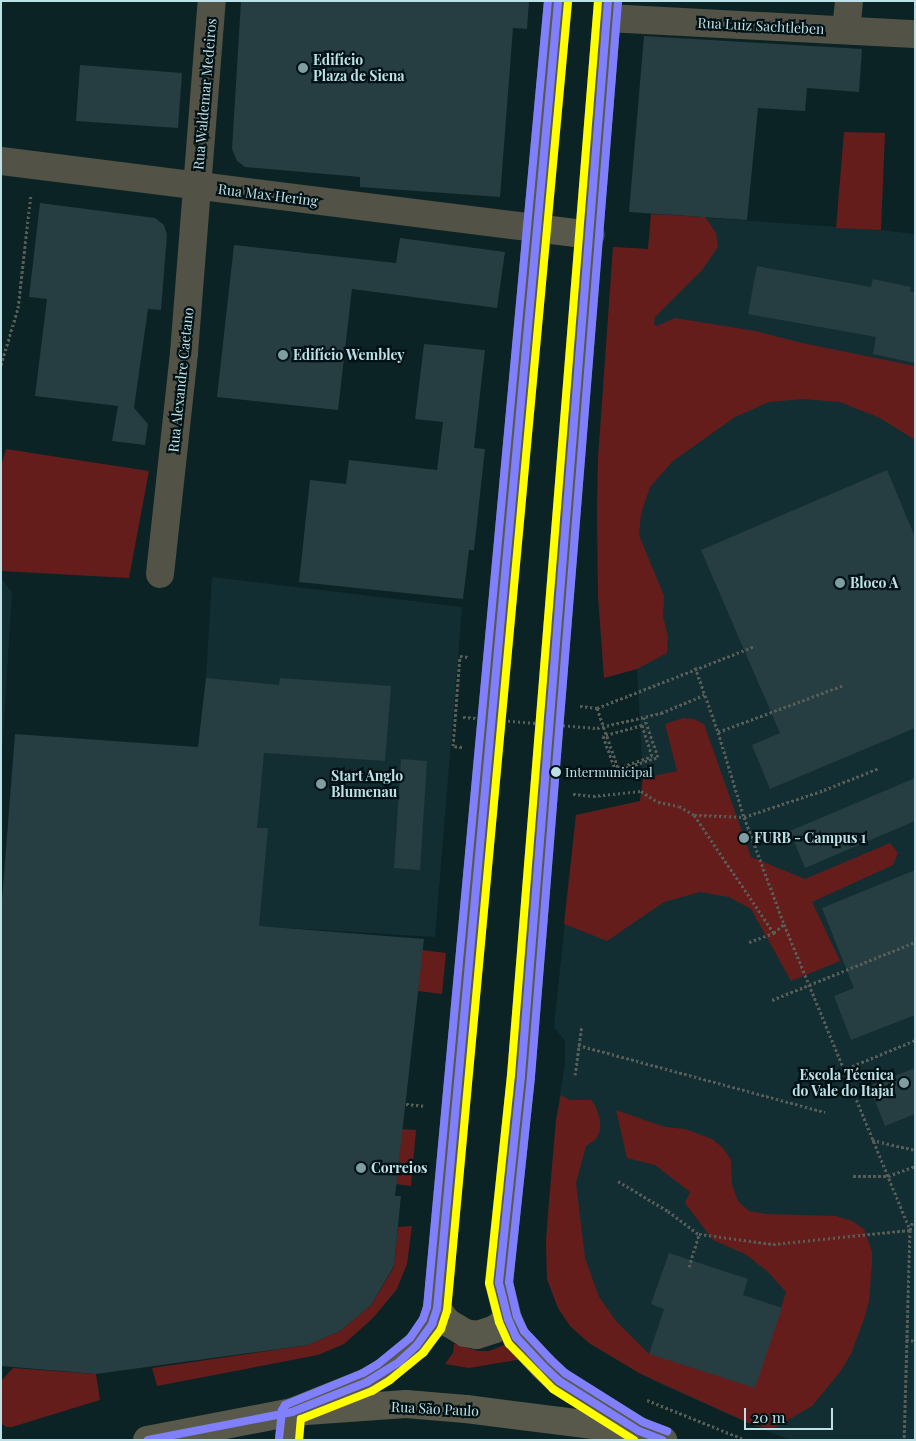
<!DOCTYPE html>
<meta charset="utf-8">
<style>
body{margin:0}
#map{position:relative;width:916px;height:1441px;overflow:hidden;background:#0b2325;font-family:"Playfair Display",serif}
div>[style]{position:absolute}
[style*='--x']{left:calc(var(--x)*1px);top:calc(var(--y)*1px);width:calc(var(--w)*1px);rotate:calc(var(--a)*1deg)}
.built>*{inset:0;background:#132e32}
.green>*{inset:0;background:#641d1b}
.building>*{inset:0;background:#263d41}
.path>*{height:3px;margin-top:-1.5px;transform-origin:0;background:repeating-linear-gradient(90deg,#585d57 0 2.5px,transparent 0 5px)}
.minor>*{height:28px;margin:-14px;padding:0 14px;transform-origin:14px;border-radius:14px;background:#535246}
.tertiary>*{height:28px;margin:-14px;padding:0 14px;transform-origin:14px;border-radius:14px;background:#535246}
.primary>*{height:28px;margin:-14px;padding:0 14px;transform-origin:14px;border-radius:14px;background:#59594b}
.path-bridge>*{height:3px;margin-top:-1.5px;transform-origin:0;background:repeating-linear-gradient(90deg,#585d57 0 2.5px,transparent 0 5px)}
.bus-1>*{height:8px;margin:-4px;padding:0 4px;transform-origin:4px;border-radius:4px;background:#8080ff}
.bus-2>*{height:8px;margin:-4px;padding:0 4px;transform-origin:4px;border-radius:4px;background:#ff0}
.bus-3>*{height:8px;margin:-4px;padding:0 4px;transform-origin:4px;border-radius:4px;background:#8080ff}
.dots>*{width:14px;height:14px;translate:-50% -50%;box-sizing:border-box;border:2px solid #001215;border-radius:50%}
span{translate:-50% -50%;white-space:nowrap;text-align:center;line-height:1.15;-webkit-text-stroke:4.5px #001215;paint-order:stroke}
.bus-label{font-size:13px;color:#bde1e6}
.left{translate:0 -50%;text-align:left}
.street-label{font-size:14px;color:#bde1e6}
.poi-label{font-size:14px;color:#bde1e6;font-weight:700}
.right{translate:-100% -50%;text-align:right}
.frame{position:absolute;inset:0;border:2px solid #bde1e6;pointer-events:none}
.scale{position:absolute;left:744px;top:1408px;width:89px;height:22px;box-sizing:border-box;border:2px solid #bde1e6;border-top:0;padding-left:6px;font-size:15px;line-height:18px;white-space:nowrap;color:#bde1e6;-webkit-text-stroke:4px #001215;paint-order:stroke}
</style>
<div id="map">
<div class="built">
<i style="clip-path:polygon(651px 214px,881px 230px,915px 234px,915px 1440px,790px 1440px,753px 1425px,656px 1382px,589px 1343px,570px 1326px,558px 1308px,547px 1279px,546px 1241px,549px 1202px,556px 1120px,565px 1063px,565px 1041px,554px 1027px,576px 815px,640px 801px,643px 778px,637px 669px,604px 678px,598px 595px,597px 511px,598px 459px,613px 247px,648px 249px)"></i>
<i style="clip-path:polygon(212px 577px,462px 607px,435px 937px,273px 927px,180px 929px,206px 678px)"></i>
<i style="clip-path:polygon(1px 578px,12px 592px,1px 766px)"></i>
</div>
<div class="green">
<i style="clip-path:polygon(844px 132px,885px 133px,881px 230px,836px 228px)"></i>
<i style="clip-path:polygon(651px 214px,705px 217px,716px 233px,718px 247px,702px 270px,655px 317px,654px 324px,657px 326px,675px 318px,755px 331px,802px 343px,915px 366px,915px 440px,880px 418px,840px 402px,803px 399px,769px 402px,735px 417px,673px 461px,650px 487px,641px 514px,639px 535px,664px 596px,663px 616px,668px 637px,667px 653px,637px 669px,604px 678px,598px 595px,597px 511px,598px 459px,613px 247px,648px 249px)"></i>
<i style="clip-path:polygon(6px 449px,149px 471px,129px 578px,1px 571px,1px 466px)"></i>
<i style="clip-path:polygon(683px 718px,694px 719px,704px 724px,751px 857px,805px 879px,890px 843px,898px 853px,893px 865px,812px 902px,840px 961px,791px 981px,751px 909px,729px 897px,700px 892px,664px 902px,607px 941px,564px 924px,576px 815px,640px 801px,643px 778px,677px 771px,665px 724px)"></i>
<i style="clip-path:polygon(422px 950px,446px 953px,442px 994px,418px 991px)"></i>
<i style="clip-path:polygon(561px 1095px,570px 1100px,591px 1100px,596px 1107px,600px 1120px,600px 1131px,596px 1139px,586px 1146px,576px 1183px,585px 1258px,599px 1297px,616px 1321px,649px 1354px,781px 1308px,786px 1292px,768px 1272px,745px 1254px,713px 1240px,685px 1203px,690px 1192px,655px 1165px,627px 1158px,616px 1110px,665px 1127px,685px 1129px,712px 1139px,723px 1148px,731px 1160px,732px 1185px,738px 1201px,749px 1211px,767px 1214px,836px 1216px,852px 1221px,864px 1229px,872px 1252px,872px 1263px,869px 1301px,864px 1319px,851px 1354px,840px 1372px,812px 1406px,772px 1429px,753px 1425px,639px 1373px,589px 1343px,570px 1326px,558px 1308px,547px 1279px,546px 1241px,549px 1202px,556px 1120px)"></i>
<i style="clip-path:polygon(401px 1129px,416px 1130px,411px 1186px,396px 1184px)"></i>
<i style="clip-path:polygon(412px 1226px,407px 1264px,397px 1289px,373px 1318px,344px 1344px,318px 1355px,157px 1386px,152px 1368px,308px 1345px,340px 1331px,371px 1305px,394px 1267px,398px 1227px)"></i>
<i style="clip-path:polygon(454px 1344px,479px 1351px,489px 1351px,504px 1345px,522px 1359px,469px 1368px,445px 1364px,453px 1353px)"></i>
<i style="clip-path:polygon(13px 1368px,96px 1374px,100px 1400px,12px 1427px,6px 1427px,1px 1423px,1px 1381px)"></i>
</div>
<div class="building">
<i style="clip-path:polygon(241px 1px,529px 1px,527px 29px,513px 28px,500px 197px,360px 187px,360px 177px,245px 167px,237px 161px,232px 149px)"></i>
<i style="clip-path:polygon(644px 36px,862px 49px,859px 92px,807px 88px,805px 111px,758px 108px,747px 220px,629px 212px)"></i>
<i style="clip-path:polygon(80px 65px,182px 73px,178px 128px,76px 121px)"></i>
<i style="clip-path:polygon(40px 203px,155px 218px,164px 225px,167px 235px,161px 310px,148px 309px,134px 408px,148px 424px,145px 445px,112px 441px,118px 406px,35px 396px,47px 299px,29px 297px)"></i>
<i style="clip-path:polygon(400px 238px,505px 252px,497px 308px,352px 289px,338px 410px,217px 397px,234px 245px,396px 263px)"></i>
<i style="clip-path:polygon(757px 266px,871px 287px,873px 279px,911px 287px,910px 291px,915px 292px,915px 363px,873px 354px,876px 337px,748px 314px)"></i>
<i style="clip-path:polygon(424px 344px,485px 350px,474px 448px,485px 449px,474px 550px,469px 550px,463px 599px,299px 582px,310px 480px,346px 484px,349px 460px,437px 470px,443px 422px,415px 419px)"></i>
<i style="clip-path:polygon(887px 470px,915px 537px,915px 728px,770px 789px,752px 745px,780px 733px,701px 550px)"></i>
<i style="clip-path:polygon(206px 678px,279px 685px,280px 678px,391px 686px,385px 761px,264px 753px,257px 828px,268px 828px,259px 926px,424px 939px,395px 1196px,401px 1196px,394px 1266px,371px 1305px,340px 1331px,308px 1345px,96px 1374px,1px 1366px,1px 913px,15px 734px,198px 747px)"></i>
<i style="clip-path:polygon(401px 759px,427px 761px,420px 870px,394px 868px)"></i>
<i style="clip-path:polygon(915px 778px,915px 821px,805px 868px,790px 831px)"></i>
<i style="clip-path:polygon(915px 870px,915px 1015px,851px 1040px,834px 996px,854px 988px,822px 908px)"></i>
<i style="clip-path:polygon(915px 1068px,915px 1114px,885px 1126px,869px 1086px)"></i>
<i style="clip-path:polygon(669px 1253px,748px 1279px,743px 1295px,782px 1308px,755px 1388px,649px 1354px,664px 1309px,651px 1304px)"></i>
</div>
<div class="path">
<i style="--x:1;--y:365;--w:59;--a:-73.4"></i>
<i style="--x:18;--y:308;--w:115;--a:-83.5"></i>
<i style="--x:695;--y:667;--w:69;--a:70.5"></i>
<i style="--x:718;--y:732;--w:89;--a:73"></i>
<i style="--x:744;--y:817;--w:114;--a:69.5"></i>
<i style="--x:784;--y:924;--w:331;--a:67.6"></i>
<i style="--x:910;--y:1230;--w:210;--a:91.6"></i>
<i style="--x:580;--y:706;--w:17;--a:7"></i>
<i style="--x:597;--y:708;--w:170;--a:-21.4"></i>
<i style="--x:597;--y:708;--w:64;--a:70.7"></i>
<i style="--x:618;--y:768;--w:36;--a:-19"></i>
<i style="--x:652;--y:756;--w:33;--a:-108"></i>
<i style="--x:661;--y:713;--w:47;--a:-22.7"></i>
<i style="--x:718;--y:732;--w:134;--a:-20.5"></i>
<i style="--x:462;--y:747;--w:9;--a:-174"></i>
<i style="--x:453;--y:746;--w:90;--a:-85.6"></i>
<i style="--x:460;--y:656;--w:8;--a:7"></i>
<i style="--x:573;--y:794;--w:20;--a:6"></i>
<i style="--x:593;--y:796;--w:48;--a:-5.9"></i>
<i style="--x:641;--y:791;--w:20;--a:33"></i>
<i style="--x:658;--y:802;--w:21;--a:11"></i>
<i style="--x:679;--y:806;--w:17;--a:31"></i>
<i style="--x:694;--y:815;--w:143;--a:55.9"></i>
<i style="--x:694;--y:815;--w:50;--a:2.3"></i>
<i style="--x:744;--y:817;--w:84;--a:-18.6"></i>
<i style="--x:824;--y:790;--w:59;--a:-21.8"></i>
<i style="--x:749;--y:942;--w:27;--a:-20"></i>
<i style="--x:774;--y:933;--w:13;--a:-42"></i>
<i style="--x:772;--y:1000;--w:154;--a:-22.1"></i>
<i style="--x:578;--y:1045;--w:256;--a:15.2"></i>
<i style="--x:843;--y:1070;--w:78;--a:-22.6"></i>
<i style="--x:575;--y:1075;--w:50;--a:-82"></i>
<i style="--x:406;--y:1104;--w:20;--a:6"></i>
<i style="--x:872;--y:1140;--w:44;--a:13.1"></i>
<i style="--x:853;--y:1176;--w:35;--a:0"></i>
<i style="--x:888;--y:1176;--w:29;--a:-20"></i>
<i style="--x:618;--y:1181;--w:58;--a:31"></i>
<i style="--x:668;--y:1211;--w:39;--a:37"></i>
<i style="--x:689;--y:1267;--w:34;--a:-73"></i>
<i style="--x:699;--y:1234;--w:75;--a:7.7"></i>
<i style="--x:773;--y:1244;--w:138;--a:-5.8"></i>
<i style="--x:910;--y:1230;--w:10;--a:-73"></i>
<i style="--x:906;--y:1340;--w:9;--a:6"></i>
<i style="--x:647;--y:1400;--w:107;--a:22"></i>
</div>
<div class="minor">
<i style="--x:607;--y:18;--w:308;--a:3"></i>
<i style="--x:846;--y:30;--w:29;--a:-84"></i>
<i style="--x:160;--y:574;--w:222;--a:-83.8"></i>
<i style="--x:184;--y:353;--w:353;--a:-85.5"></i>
</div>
<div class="tertiary">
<i style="--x:1;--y:161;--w:538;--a:7.15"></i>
</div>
<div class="primary">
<i style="--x:608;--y:1;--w:1079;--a:94.63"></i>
<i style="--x:521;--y:1076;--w:208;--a:96.1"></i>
<i style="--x:499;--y:1283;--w:37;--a:76"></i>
<i style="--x:508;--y:1319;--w:20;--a:66"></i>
<i style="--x:516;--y:1337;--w:40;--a:47"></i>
<i style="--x:543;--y:1366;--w:22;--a:43"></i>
<i style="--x:559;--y:1381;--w:94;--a:32"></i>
<i style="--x:535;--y:228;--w:56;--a:7.1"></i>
<i style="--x:437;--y:1309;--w:16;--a:52"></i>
<i style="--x:447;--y:1322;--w:21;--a:31"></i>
<i style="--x:465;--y:1333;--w:12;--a:9"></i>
<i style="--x:477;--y:1335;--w:19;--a:-18"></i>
<i style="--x:495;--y:1329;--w:16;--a:-38"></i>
<i style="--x:292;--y:1412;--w:81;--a:-21.8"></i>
<i style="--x:367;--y:1382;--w:20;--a:-30"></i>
<i style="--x:384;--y:1372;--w:43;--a:-39.3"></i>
<i style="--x:417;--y:1345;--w:26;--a:-54"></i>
<i style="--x:432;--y:1324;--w:16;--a:-72"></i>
<i style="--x:437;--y:1309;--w:1314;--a:-84.71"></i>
<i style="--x:147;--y:1440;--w:148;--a:-10.9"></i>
<i style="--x:292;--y:1412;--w:114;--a:-4"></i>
<i style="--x:406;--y:1404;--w:60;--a:4.8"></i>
<i style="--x:466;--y:1409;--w:174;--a:7.2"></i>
<i style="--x:639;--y:1431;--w:26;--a:21"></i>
<i style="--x:289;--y:1440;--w:28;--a:-84"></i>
</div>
<div class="path-bridge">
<i style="--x:463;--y:717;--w:134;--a:4.7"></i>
<i style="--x:597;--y:728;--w:66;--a:-13.2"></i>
<i style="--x:642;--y:725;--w:41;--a:164.2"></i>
<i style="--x:603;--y:736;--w:37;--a:70"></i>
<i style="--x:616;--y:771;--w:44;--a:-18.4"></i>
<i style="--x:658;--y:757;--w:42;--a:-109.3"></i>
</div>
<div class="bus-1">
<i style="--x:608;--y:1;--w:1079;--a:94.63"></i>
<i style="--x:521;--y:1076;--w:208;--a:96.1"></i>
<i style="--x:499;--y:1283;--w:37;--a:76"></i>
<i style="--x:508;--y:1319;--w:20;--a:66"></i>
<i style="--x:516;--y:1337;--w:40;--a:47"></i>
<i style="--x:543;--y:1366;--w:22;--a:43"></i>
<i style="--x:559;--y:1381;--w:94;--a:32"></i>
<i style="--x:639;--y:1431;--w:25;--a:21"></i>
<i style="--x:148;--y:1440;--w:147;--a:-11"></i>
<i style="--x:292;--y:1412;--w:81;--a:-21.8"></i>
<i style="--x:367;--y:1382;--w:39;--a:-32"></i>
<i style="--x:400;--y:1361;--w:23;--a:-43"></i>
<i style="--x:417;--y:1345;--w:26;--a:-54"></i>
<i style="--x:432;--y:1324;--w:16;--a:-72"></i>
<i style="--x:437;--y:1309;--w:1314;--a:-84.71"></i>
</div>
<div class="bus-2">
<i style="--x:598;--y:1;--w:1078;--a:94.63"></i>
<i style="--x:511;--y:1075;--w:209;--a:96"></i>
<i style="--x:489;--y:1283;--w:40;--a:75.6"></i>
<i style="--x:499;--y:1322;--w:24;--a:66"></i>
<i style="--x:509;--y:1344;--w:63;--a:45.6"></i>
<i style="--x:553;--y:1389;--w:96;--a:32.2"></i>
<i style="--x:299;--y:1440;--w:21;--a:-85"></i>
<i style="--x:301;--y:1419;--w:76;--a:-21.5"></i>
<i style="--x:372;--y:1391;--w:21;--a:-31"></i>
<i style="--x:390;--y:1380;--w:43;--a:-39.3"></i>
<i style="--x:423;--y:1353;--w:30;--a:-53"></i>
<i style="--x:441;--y:1329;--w:19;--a:-72"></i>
<i style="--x:447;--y:1311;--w:1315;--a:-84.72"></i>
</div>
<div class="bus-3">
<i style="--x:618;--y:2;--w:1079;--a:94.63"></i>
<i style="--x:531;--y:1077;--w:206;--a:96.1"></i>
<i style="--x:509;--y:1282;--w:35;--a:77"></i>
<i style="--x:517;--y:1316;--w:17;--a:65"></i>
<i style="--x:524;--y:1331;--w:38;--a:47"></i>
<i style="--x:550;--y:1359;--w:21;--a:43"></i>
<i style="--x:565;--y:1373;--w:92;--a:32.1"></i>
<i style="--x:643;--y:1422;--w:26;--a:21"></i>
<i style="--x:279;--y:1439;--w:29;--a:-84"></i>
<i style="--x:282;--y:1410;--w:6;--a:-59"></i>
<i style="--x:285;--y:1405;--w:84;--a:-22.3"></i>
<i style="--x:363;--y:1373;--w:17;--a:-31"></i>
<i style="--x:378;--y:1364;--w:41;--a:-39.1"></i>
<i style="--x:410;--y:1338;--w:23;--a:-56"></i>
<i style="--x:423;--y:1319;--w:13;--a:-72"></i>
<i style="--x:427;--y:1307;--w:1312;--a:-84.71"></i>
</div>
<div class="dots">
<i style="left:303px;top:68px;background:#7f9ea2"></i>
<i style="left:283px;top:355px;background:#7f9ea2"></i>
<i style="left:840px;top:583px;background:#7f9ea2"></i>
<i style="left:556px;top:772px;background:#bde1e6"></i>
<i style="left:321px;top:784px;background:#7f9ea2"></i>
<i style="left:744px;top:838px;background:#7f9ea2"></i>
<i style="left:904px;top:1083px;background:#7f9ea2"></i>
<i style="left:361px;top:1168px;background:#7f9ea2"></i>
</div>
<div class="bus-label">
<span class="left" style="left:565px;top:772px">Intermunicipal</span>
</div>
<div class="street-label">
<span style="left:761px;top:26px;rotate:3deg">Rua Luiz Sachtleben</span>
<span style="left:205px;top:94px;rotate:-85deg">Rua Waldemar Medeiros</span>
<span style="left:268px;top:195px;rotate:7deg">Rua Max Hering</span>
<span style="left:181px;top:380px;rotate:-84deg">Rua Alexandre Caetano</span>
<span style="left:435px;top:1409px;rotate:3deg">Rua São Paulo</span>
</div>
<div class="poi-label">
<span class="left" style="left:313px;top:68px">Edifício<br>Plaza de Siena</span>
<span class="left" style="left:293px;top:355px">Edifício Wembley</span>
<span class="left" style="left:850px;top:583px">Bloco A</span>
<span class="left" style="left:331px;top:784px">Start Anglo<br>Blumenau</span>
<span class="left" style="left:754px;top:838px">FURB - Campus 1</span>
<span class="right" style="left:894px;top:1083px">Escola Técnica<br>do Vale do Itajaí</span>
<span class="left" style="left:371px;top:1168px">Correios</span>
</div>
<div class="frame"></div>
<div class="scale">20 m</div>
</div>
